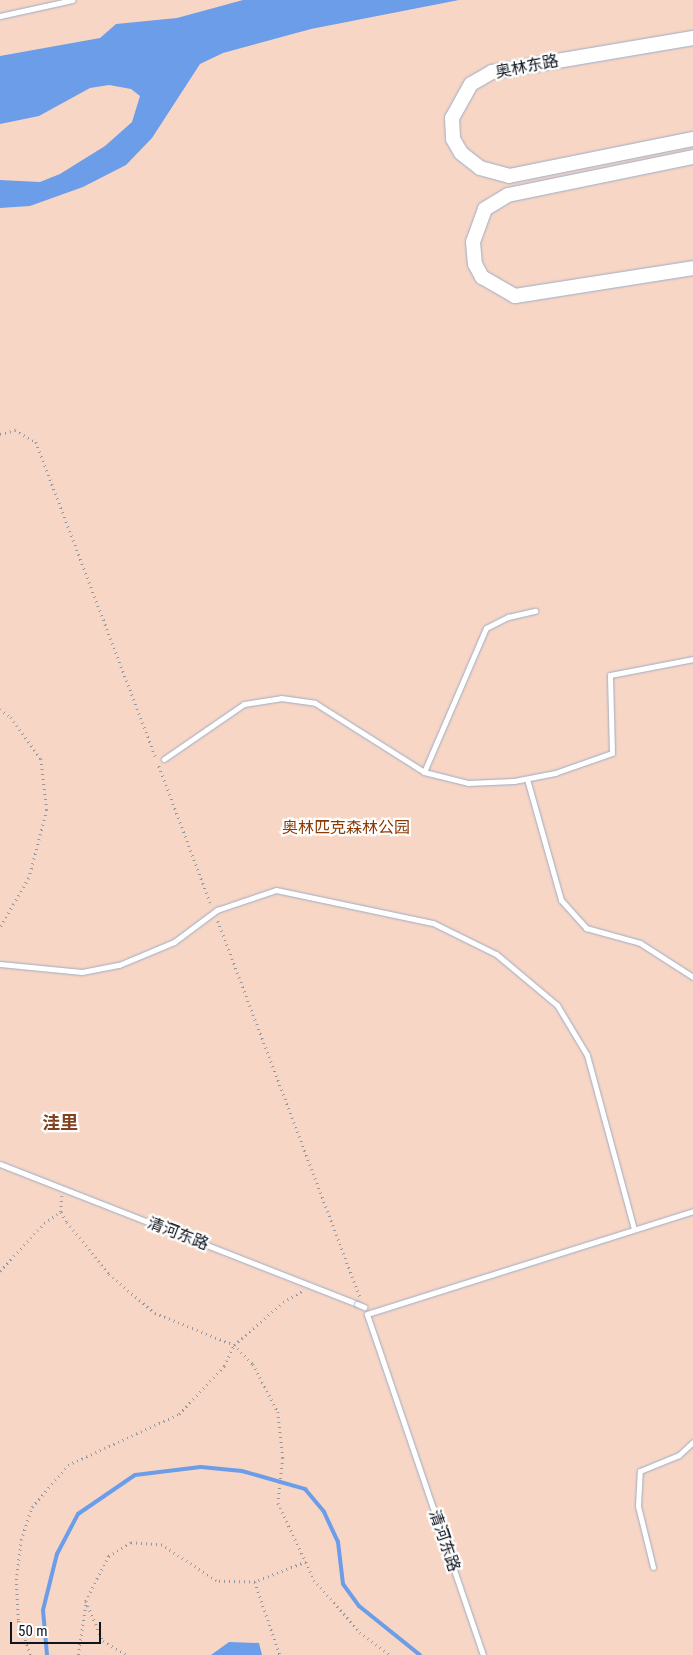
<!DOCTYPE html>
<meta charset="utf-8">
<style>
body{margin:0}
#map{position:relative;width:693px;height:1655px;overflow:hidden;background:#f0f4fa;font-family:"Roboto Condensed","Noto Sans SC",sans-serif}
div>[style]{position:absolute}
[style*='--x']{left:calc(var(--x)*1px);top:calc(var(--y)*1px);width:calc(var(--w)*1px);rotate:calc(var(--a)*1deg)}
.green>*{inset:0;background:#f8d6c5}
.water>*{inset:0;background:#6c9de9}
.stream>*{height:4px;margin:-2px;padding:0 2px;transform-origin:2px;border-radius:2px;background:#6c9de9}
.path>*{height:2.5px;margin-top:-1.25px;transform-origin:0;background:repeating-linear-gradient(90deg,#9398a0 0 1px,transparent 0 5px)}
.roads{filter:drop-shadow(0 0 1px #9cacc6) drop-shadow(0 0 1px #9cacc6)}
.service>*{height:5px;margin:-2.5px;padding:0 2.5px;transform-origin:2.5px;border-radius:2.5px;background:#fff}
.secondary>*{height:14px;margin:-7px;padding:0 7px;transform-origin:7px;border-radius:7px;background:#fff}
.bridges{filter:drop-shadow(0 0 1px #9cacc6) drop-shadow(0 0 1px #9cacc6)}
.service-bridge>*{height:5px;margin:-2.5px;padding:0 2.5px;transform-origin:2.5px;border-radius:2.5px;background:#fff}
span{translate:-50% -50%;white-space:nowrap;text-align:center;line-height:1.15;-webkit-text-stroke:4.5px #fff;paint-order:stroke}
.street-label{font-size:16px;color:#0f151f}
.park-label{font-size:16px;color:#8b3a03}
.neighbourhood-label{font-size:18px;color:#824220;font-weight:700}
.scale{position:absolute;left:10px;top:1622px;width:91px;height:22px;box-sizing:border-box;border:2px solid #0f151f;border-top:0;padding-left:6px;font-size:15px;line-height:18px;white-space:nowrap;color:#0f151f;-webkit-text-stroke:4px #fff;paint-order:stroke}
</style>
<div id="map">
<div class="green">
<i style="clip-path:polygon(0 0,693px 0,693px 1655px,0 1655px)"></i>
</div>
<div class="water">
<i style="clip-path:polygon(243px 0,459px 0,311px 29px,223px 53px,200px 64px,152px 138px,126px 165px,83px 187px,30px 206px,0 208px,0 180px,40px 182px,60px 174px,105px 146px,132px 122px,140px 96px,131px 89px,109px 85px,90px 88px,39px 116px,0 124px,0 56px,100px 38px,116px 24px,177px 18px)"></i>
<i style="clip-path:polygon(229px 1642px,259px 1643px,262px 1655px,211px 1655px)"></i>
</div>
<div class="stream">
<i style="--x:47;--y:1655;--w:45;--a:-95.1"></i>
<i style="--x:43;--y:1610;--w:58;--a:-76"></i>
<i style="--x:57;--y:1554;--w:45;--a:-62.3"></i>
<i style="--x:78;--y:1514;--w:69;--a:-34.4"></i>
<i style="--x:135;--y:1475;--w:66;--a:-6.9"></i>
<i style="--x:201;--y:1467;--w:41;--a:5.6"></i>
<i style="--x:242;--y:1471;--w:66;--a:15.9"></i>
<i style="--x:305;--y:1489;--w:30;--a:50"></i>
<i style="--x:324;--y:1512;--w:33;--a:65"></i>
<i style="--x:338;--y:1542;--w:42;--a:83.2"></i>
<i style="--x:343;--y:1584;--w:27;--a:54"></i>
<i style="--x:359;--y:1606;--w:78;--a:38.8"></i>
</div>
<div class="path">
<i style="--x:0;--y:434;--w:16;--a:-15"></i>
<i style="--x:15;--y:430;--w:24;--a:30"></i>
<i style="--x:36;--y:442;--w:336;--a:69.2"></i>
<i style="--x:0;--y:709;--w:14;--a:36"></i>
<i style="--x:11;--y:717;--w:52;--a:54.5"></i>
<i style="--x:41;--y:759;--w:51;--a:83.3"></i>
<i style="--x:47;--y:810;--w:70;--a:104.8"></i>
<i style="--x:29;--y:878;--w:58;--a:120.1"></i>
<i style="--x:159;--y:766;--w:147;--a:69.4"></i>
<i style="--x:218;--y:921;--w:402;--a:69.3"></i>
<i style="--x:62;--y:1196;--w:16;--a:94"></i>
<i style="--x:61;--y:1212;--w:12;--a:59"></i>
<i style="--x:67;--y:1222;--w:67;--a:51.1"></i>
<i style="--x:109;--y:1274;--w:60;--a:40.3"></i>
<i style="--x:155;--y:1313;--w:85;--a:22.1"></i>
<i style="--x:234;--y:1345;--w:27;--a:45"></i>
<i style="--x:253;--y:1364;--w:54;--a:62.5"></i>
<i style="--x:278;--y:1412;--w:46;--a:83.8"></i>
<i style="--x:283;--y:1458;--w:45;--a:96.3"></i>
<i style="--x:278;--y:1503;--w:65;--a:64.6"></i>
<i style="--x:306;--y:1562;--w:55;--a:158.6"></i>
<i style="--x:255;--y:1582;--w:39;--a:-179"></i>
<i style="--x:216;--y:1581;--w:65;--a:-146.3"></i>
<i style="--x:162;--y:1545;--w:31;--a:-176"></i>
<i style="--x:131;--y:1543;--w:26;--a:149"></i>
<i style="--x:109;--y:1556;--w:51;--a:117.1"></i>
<i style="--x:86;--y:1601;--w:43;--a:67"></i>
<i style="--x:103;--y:1641;--w:28;--a:30"></i>
<i style="--x:0;--y:1271;--w:65;--a:-47.5"></i>
<i style="--x:44;--y:1223;--w:20;--a:-33"></i>
<i style="--x:306;--y:1562;--w:20;--a:66"></i>
<i style="--x:314;--y:1580;--w:69;--a:48.5"></i>
<i style="--x:360;--y:1632;--w:38;--a:37"></i>
<i style="--x:255;--y:1582;--w:77;--a:71.1"></i>
<i style="--x:30;--y:1655;--w:37;--a:-109"></i>
<i style="--x:18;--y:1620;--w:40;--a:-92.9"></i>
<i style="--x:16;--y:1580;--w:40;--a:-82.9"></i>
<i style="--x:21;--y:1540;--w:35;--a:-72"></i>
<i style="--x:32;--y:1507;--w:55;--a:-49.4"></i>
<i style="--x:68;--y:1465;--w:122;--a:-24.7"></i>
<i style="--x:179;--y:1414;--w:66;--a:-46.8"></i>
<i style="--x:224;--y:1366;--w:23;--a:-65"></i>
<i style="--x:234;--y:1345;--w:65;--a:-41.3"></i>
<i style="--x:283;--y:1302;--w:22;--a:-30"></i>
<i style="--x:78;--y:1655;--w:54;--a:-81.4"></i>
</div>
<div class="roads">
<div class="service">
<i style="--x:0;--y:16;--w:74;--a:-12.5"></i>
<i style="--x:164;--y:759;--w:97;--a:-34.5"></i>
<i style="--x:244;--y:704;--w:37;--a:-9"></i>
<i style="--x:281;--y:698;--w:34;--a:8"></i>
<i style="--x:315;--y:703;--w:129;--a:32.3"></i>
<i style="--x:424;--y:772;--w:45;--a:14"></i>
<i style="--x:468;--y:783;--w:46;--a:-2.5"></i>
<i style="--x:514;--y:781;--w:42;--a:-11"></i>
<i style="--x:555;--y:773;--w:60;--a:-19.3"></i>
<i style="--x:612;--y:753;--w:78;--a:-91.5"></i>
<i style="--x:610;--y:675;--w:85;--a:-10.9"></i>
<i style="--x:424;--y:772;--w:157;--a:-66.7"></i>
<i style="--x:486;--y:628;--w:25;--a:-27"></i>
<i style="--x:508;--y:617;--w:28;--a:-13"></i>
<i style="--x:527;--y:779;--w:126;--a:74.3"></i>
<i style="--x:561;--y:900;--w:38;--a:48"></i>
<i style="--x:586;--y:928;--w:56;--a:15.5"></i>
<i style="--x:640;--y:943;--w:63;--a:32.7"></i>
<i style="--x:0;--y:964;--w:82;--a:5.6"></i>
<i style="--x:82;--y:972;--w:38;--a:-11"></i>
<i style="--x:119;--y:965;--w:60;--a:-22.7"></i>
<i style="--x:174;--y:942;--w:54;--a:-36.7"></i>
<i style="--x:217;--y:910;--w:62;--a:-18.7"></i>
<i style="--x:276;--y:890;--w:160;--a:11.9"></i>
<i style="--x:433;--y:923;--w:70;--a:26.2"></i>
<i style="--x:496;--y:954;--w:80;--a:39.9"></i>
<i style="--x:557;--y:1005;--w:58;--a:59"></i>
<i style="--x:587;--y:1055;--w:180;--a:74.9"></i>
<i style="--x:0;--y:1164;--w:383;--a:21.4"></i>
<i style="--x:653;--y:1567;--w:63;--a:-103.8"></i>
<i style="--x:638;--y:1506;--w:35;--a:-87"></i>
<i style="--x:640;--y:1471;--w:42;--a:-22.3"></i>
<i style="--x:679;--y:1455;--w:19;--a:-43"></i>
<i style="--x:483;--y:1655;--w:360;--a:-108.8"></i>
<i style="--x:367;--y:1314;--w:342;--a:-17.5"></i>
</div>
<div class="secondary">
<i style="--x:693;--y:38;--w:204;--a:170.4"></i>
<i style="--x:492;--y:72;--w:24;--a:150"></i>
<i style="--x:471;--y:84;--w:39;--a:119"></i>
<i style="--x:452;--y:118;--w:21;--a:87"></i>
<i style="--x:453;--y:139;--w:16;--a:60"></i>
<i style="--x:461;--y:153;--w:24;--a:38"></i>
<i style="--x:480;--y:168;--w:30;--a:15"></i>
<i style="--x:509;--y:176;--w:188;--a:-11.4"></i>
<i style="--x:693;--y:157;--w:189;--a:168.4"></i>
<i style="--x:508;--y:195;--w:27;--a:149"></i>
<i style="--x:485;--y:209;--w:35;--a:110"></i>
<i style="--x:473;--y:242;--w:22;--a:85"></i>
<i style="--x:475;--y:264;--w:15;--a:62"></i>
<i style="--x:482;--y:277;--w:38;--a:30"></i>
<i style="--x:515;--y:296;--w:180;--a:-8.9"></i>
</div>
</div>
<div class="bridges">
<div class="service-bridge">
<i style="--x:357;--y:1304;--w:8;--a:23"></i>
</div>
</div>
<div class="street-label">
<span style="left:527px;top:67px;rotate:-11deg">奥林东路</span>
<span style="left:178px;top:1234px;rotate:21deg">清河东路</span>
<span style="left:444px;top:1541px;rotate:71deg">清河东路</span>
</div>
<div class="park-label">
<span style="left:346px;top:828px">奥林匹克森林公园</span>
</div>
<div class="neighbourhood-label">
<span style="left:60px;top:1123px">洼里</span>
</div>
<div class="scale">50 m</div>
</div>
